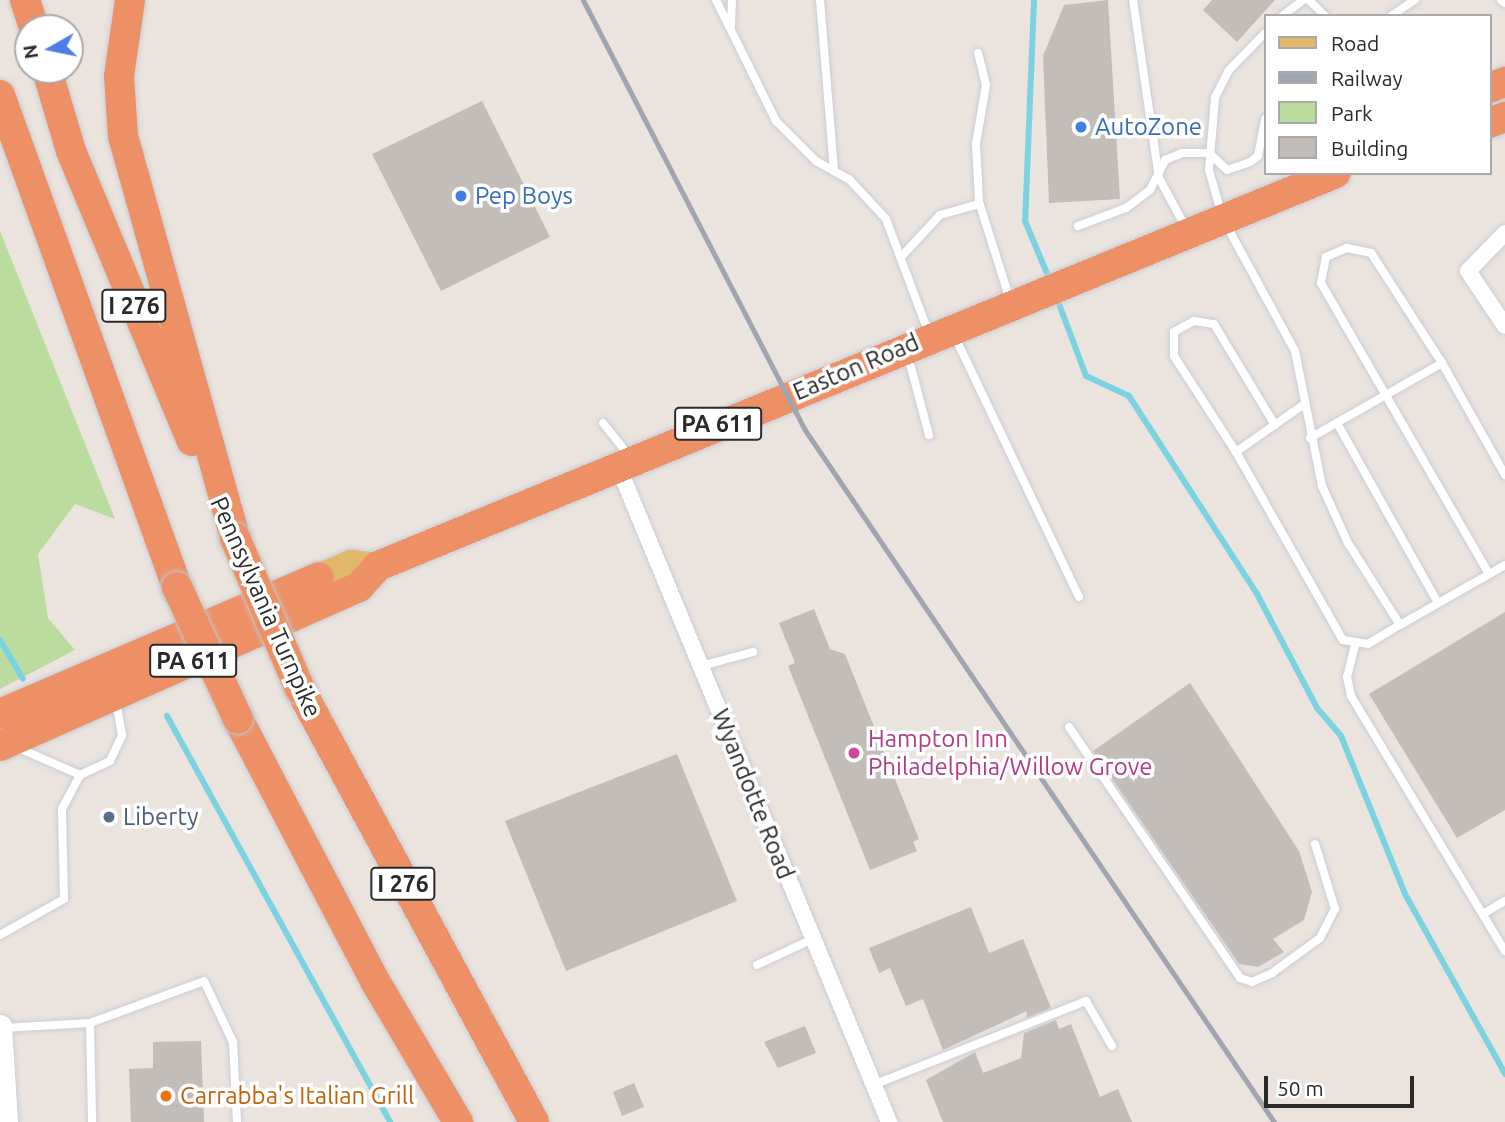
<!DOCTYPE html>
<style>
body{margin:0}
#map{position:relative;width:1505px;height:1122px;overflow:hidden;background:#ebe3dd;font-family:Ubuntu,sans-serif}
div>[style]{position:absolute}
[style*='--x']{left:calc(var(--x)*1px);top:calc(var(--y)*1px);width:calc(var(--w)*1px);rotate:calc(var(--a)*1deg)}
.green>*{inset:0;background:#bbdc9f}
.stream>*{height:6px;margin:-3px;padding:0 3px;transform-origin:3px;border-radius:3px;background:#7bd3e2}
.building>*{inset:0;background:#c3bdba}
.roads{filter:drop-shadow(0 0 2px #c9cdd6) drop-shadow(0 0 2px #c9cdd6)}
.lane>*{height:8px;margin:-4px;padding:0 4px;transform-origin:4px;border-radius:4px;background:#fff}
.street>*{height:16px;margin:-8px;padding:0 8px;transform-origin:8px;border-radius:8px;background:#fff}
.secondary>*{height:23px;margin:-11.5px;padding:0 11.5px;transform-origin:11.5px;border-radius:11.5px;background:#fff}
.primary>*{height:26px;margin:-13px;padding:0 13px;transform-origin:13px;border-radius:13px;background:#e2b86b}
.highway>*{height:30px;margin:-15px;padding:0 15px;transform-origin:15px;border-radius:15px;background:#ee9065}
.rail>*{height:5px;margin:-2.5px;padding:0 2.5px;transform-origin:2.5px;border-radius:2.5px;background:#a1a5b2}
.bridges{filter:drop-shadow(0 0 2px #c3c3c3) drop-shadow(0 0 2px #c3c3c3)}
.highway-bridge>*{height:30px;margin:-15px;padding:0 15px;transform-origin:15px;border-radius:15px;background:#ee9065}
.dots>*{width:19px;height:19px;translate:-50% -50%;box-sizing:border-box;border:4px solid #fff;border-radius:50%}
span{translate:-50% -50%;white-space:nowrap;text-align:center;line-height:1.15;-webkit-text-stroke:7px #fff;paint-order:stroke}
.shield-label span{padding:2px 5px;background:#fff;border:2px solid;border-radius:5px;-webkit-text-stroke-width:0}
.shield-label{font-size:23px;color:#2a2a2a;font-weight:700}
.shop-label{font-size:24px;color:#366cbe}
.left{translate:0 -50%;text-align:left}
.street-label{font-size:24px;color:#2a2a2a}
.hotel-label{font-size:24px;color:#b23c85}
.service-label{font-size:24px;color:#4e5e75}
.food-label{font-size:24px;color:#c56008}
.legend{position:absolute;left:1264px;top:14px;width:228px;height:161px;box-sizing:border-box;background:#fff;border:2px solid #aaa;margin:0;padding:9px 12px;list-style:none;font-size:21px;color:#2a2a2a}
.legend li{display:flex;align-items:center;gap:14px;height:35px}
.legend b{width:35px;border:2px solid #aaa}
.north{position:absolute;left:14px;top:14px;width:70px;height:70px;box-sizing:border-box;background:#fff;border:2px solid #aaa;border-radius:50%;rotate:261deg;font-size:19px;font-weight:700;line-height:28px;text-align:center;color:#2a2a2a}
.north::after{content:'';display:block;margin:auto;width:24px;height:32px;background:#4e7de7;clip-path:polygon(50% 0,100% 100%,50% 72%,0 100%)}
.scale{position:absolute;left:1264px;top:1076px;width:150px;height:32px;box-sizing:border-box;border:4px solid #2a2a2a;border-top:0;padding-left:9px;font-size:21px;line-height:24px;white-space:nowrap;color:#2a2a2a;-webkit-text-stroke:5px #fff;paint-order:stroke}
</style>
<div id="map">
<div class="green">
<i style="clip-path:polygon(0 231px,115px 519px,75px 504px,38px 554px,48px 618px,75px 650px,0 689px)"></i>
</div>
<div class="stream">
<i style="--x:1034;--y:0;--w:221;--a:92.3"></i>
<i style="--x:1025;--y:221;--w:67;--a:67.2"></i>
<i style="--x:1056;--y:296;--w:85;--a:69.4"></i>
<i style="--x:1086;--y:376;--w:47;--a:24.9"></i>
<i style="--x:1129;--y:396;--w:236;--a:57.1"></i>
<i style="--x:1257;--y:594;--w:129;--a:62.2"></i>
<i style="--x:1317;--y:708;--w:37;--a:49"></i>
<i style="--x:1341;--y:736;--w:170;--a:67.9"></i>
<i style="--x:1405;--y:894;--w:206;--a:60.9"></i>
<i style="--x:0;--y:640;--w:45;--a:59.5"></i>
<i style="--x:167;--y:716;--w:463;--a:61.2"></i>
</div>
<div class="building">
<i style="clip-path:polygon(1108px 0,1120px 199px,1049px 203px,1043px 56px,1064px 5px)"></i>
<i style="clip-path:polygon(1212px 0,1275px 0,1237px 42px,1203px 10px)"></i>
<i style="clip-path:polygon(482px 101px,550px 237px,441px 291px,372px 154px)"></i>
<i style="clip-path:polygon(814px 609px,830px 649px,845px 654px,919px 839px,913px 842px,917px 851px,870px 870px,788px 666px,795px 663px,779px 623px)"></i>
<i style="clip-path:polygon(1505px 612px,1505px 810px,1457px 838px,1369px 694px)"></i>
<i style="clip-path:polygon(1190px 683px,1299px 851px,1312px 892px,1304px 920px,1273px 939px,1284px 952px,1258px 967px,1239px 964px,1093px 751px)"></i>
<i style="clip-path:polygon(677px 754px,737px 901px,566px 971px,505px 821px)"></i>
<i style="clip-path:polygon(971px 907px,989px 953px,1023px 939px,1051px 1008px,1026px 1018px,1027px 1011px,943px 1050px,923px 999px,906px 1006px,890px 968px,879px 973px,869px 948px)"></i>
<i style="clip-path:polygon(1056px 1020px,1059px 1029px,1071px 1024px,1100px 1097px,1118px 1089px,1132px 1122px,943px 1122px,926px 1080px,975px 1052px,983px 1073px,1021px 1058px,1024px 1033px)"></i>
<i style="clip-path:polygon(805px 1026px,816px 1053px,778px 1068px,764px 1042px)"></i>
<i style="clip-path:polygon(201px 1041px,204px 1122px,131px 1122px,129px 1069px,153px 1068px,153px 1042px)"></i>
<i style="clip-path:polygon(634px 1083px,644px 1107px,622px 1116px,613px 1092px)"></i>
</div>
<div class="roads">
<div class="lane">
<i style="--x:716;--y:0;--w:135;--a:63.6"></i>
<i style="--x:776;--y:121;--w:57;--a:45"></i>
<i style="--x:816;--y:161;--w:38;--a:29"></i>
<i style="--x:849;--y:179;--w:54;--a:47.2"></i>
<i style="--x:886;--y:219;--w:123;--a:69.5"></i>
<i style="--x:820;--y:0;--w:172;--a:85.3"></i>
<i style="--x:1133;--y:0;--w:180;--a:81.7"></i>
<i style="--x:1159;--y:178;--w:59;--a:61.7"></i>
<i style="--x:1309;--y:0;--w:23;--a:45"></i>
<i style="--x:1501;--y:0;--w:5;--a:37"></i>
<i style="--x:1282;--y:16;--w:26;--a:-37"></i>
<i style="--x:1391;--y:16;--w:29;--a:-34"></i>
<i style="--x:731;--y:27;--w:27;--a:-88"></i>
<i style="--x:1265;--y:33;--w:52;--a:134.2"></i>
<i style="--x:1229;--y:70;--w:31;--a:117"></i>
<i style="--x:1215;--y:98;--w:72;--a:94.8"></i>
<i style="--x:1209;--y:170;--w:51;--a:74.1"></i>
<i style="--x:1223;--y:219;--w:150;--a:61.4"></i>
<i style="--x:1295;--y:351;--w:138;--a:78.7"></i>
<i style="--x:1322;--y:486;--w:63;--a:65.5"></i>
<i style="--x:1348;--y:543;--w:97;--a:57.6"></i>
<i style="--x:1400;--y:625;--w:121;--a:-29.7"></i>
<i style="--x:978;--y:53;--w:33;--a:76"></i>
<i style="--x:986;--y:85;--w:60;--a:99.6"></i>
<i style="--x:976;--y:144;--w:58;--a:87"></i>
<i style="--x:979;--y:202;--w:103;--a:72.4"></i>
<i style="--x:1078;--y:226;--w:51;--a:-20.6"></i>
<i style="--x:1126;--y:208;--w:30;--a:-37"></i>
<i style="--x:1150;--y:190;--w:34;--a:-63"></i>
<i style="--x:1165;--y:160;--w:18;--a:-22"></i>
<i style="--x:1182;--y:153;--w:27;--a:0"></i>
<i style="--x:1209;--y:153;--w:25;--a:43"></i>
<i style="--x:1227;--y:170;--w:24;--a:-19"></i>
<i style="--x:1250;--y:162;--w:10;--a:-37"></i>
<i style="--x:1258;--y:156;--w:38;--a:-79"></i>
<i style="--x:901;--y:257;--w:57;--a:-47.1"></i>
<i style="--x:940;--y:215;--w:41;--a:-15.8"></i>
<i style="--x:955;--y:337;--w:288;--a:64.5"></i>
<i style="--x:908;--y:356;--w:82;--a:75.1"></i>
<i style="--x:1442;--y:363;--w:131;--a:-122.8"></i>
<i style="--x:1371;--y:253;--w:25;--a:-168"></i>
<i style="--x:1347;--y:248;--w:23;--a:157"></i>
<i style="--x:1326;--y:257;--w:26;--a:101"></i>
<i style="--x:1321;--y:283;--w:336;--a:60"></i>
<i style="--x:1303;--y:405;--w:82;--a:145"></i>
<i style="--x:1236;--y:452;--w:216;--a:60.4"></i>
<i style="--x:1343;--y:640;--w:25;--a:9"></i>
<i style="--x:1368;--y:644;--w:37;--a:-31"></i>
<i style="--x:603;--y:423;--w:43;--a:51.5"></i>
<i style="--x:1337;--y:423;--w:206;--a:60.7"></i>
<i style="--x:1310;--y:438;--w:152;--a:-29.6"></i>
<i style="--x:1442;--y:363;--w:129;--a:60.6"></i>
<i style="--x:1236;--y:452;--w:114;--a:-122.9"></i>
<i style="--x:1174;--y:356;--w:24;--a:-90"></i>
<i style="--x:1174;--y:332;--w:23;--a:-29"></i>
<i style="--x:1194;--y:321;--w:20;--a:9"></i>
<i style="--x:1214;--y:324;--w:118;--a:58.9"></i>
<i style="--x:1355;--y:645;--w:33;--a:104"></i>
<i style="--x:1347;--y:677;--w:19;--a:78"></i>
<i style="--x:1351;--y:696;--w:298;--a:58.9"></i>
<i style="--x:701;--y:666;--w:54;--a:-15.1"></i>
<i style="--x:1069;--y:727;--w:304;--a:55.7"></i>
<i style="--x:1240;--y:978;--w:13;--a:18"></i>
<i style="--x:1252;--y:982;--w:22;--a:-24"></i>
<i style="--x:1272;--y:973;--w:59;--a:-36.1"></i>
<i style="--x:1320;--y:938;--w:33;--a:-63"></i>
<i style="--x:1335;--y:909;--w:68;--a:-107.1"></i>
<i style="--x:16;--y:747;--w:70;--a:23.6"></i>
<i style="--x:1483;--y:914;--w:26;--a:-31"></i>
<i style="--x:0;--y:935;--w:73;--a:-29.4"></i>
<i style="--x:64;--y:899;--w:90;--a:-91.3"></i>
<i style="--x:62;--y:809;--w:38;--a:-62"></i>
<i style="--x:80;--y:775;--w:33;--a:-25"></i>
<i style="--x:110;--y:761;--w:29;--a:-65"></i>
<i style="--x:122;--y:735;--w:34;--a:-100"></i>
<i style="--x:757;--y:965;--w:62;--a:-24.9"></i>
<i style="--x:90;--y:1023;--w:121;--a:-20.2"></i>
<i style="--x:204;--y:981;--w:68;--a:64.6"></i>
<i style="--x:233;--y:1042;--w:80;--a:87.1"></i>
<i style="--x:3;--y:1028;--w:87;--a:-3.3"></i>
<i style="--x:90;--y:1023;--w:99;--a:88.8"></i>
<i style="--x:873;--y:1085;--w:229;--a:-21.5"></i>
<i style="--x:1086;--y:1001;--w:52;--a:60"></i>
</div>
<div class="street">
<i style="--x:1505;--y:233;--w:53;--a:134.2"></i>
<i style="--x:1468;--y:271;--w:66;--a:56.1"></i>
<i style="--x:618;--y:466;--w:710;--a:67.55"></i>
</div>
<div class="secondary">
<i style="--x:0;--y:1026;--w:96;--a:86.4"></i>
</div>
<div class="primary">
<i style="--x:319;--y:577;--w:35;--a:-24"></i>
<i style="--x:351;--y:563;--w:27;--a:6"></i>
</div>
<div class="highway">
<i style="--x:25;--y:0;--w:29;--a:72"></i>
<i style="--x:130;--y:0;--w:77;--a:98.2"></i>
<i style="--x:119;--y:76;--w:60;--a:86.2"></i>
<i style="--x:123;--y:136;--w:417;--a:74.4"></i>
<i style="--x:47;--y:70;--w:84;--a:73.5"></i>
<i style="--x:71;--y:151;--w:314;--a:67.4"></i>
<i style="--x:1489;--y:88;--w:17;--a:-21"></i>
<i style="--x:0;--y:95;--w:523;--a:70.21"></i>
<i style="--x:1489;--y:123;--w:17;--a:-21"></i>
<i style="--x:300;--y:689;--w:492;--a:61.6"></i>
<i style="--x:0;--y:714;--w:347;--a:-23.2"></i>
<i style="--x:238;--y:719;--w:296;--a:62.4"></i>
<i style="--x:375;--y:981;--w:164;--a:59.5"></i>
<i style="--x:0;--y:746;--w:393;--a:-23.9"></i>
<i style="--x:359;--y:587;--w:28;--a:-48"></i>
<i style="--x:378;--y:566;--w:1035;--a:-22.3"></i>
</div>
</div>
<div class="rail">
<i style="--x:583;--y:0;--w:484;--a:62.7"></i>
<i style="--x:805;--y:430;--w:836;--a:55.87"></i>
</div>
<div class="bridges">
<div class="highway-bridge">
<i style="--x:235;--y:538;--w:164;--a:66.7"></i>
<i style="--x:177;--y:587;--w:145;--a:65.2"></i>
</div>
</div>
<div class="dots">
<i style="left:1081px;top:127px;background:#3f7fe0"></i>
<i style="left:461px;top:196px;background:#3f7fe0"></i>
<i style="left:854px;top:753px;background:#d1479c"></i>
<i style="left:109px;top:817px;background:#5c6f8a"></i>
<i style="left:166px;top:1096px;background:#e8710a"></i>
</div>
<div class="shield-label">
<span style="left:134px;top:306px">I 276</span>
<span style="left:718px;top:424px">PA 611</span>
<span style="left:193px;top:661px">PA 611</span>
<span style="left:403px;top:884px">I 276</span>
</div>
<div class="shop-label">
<span class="left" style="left:1095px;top:127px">AutoZone</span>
<span class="left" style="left:475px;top:196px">Pep Boys</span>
</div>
<div class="street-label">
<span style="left:856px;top:367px;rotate:-23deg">Easton Road</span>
<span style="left:266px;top:607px;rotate:66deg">Pennsylvania Turnpike</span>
<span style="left:753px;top:794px;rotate:68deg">Wyandotte Road</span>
</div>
<div class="hotel-label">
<span class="left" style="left:868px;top:753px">Hampton Inn<br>Philadelphia/Willow Grove</span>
</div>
<div class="service-label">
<span class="left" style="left:123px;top:817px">Liberty</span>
</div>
<div class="food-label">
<span class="left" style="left:180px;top:1096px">Carrabba's Italian Grill</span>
</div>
<ul class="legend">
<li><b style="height:9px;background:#e2b86b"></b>Road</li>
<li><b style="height:9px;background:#a1a5b2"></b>Railway</li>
<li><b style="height:19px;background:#bbdc9f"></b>Park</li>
<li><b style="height:19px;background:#c3bdba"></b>Building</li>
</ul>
<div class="north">N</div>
<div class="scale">50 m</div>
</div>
